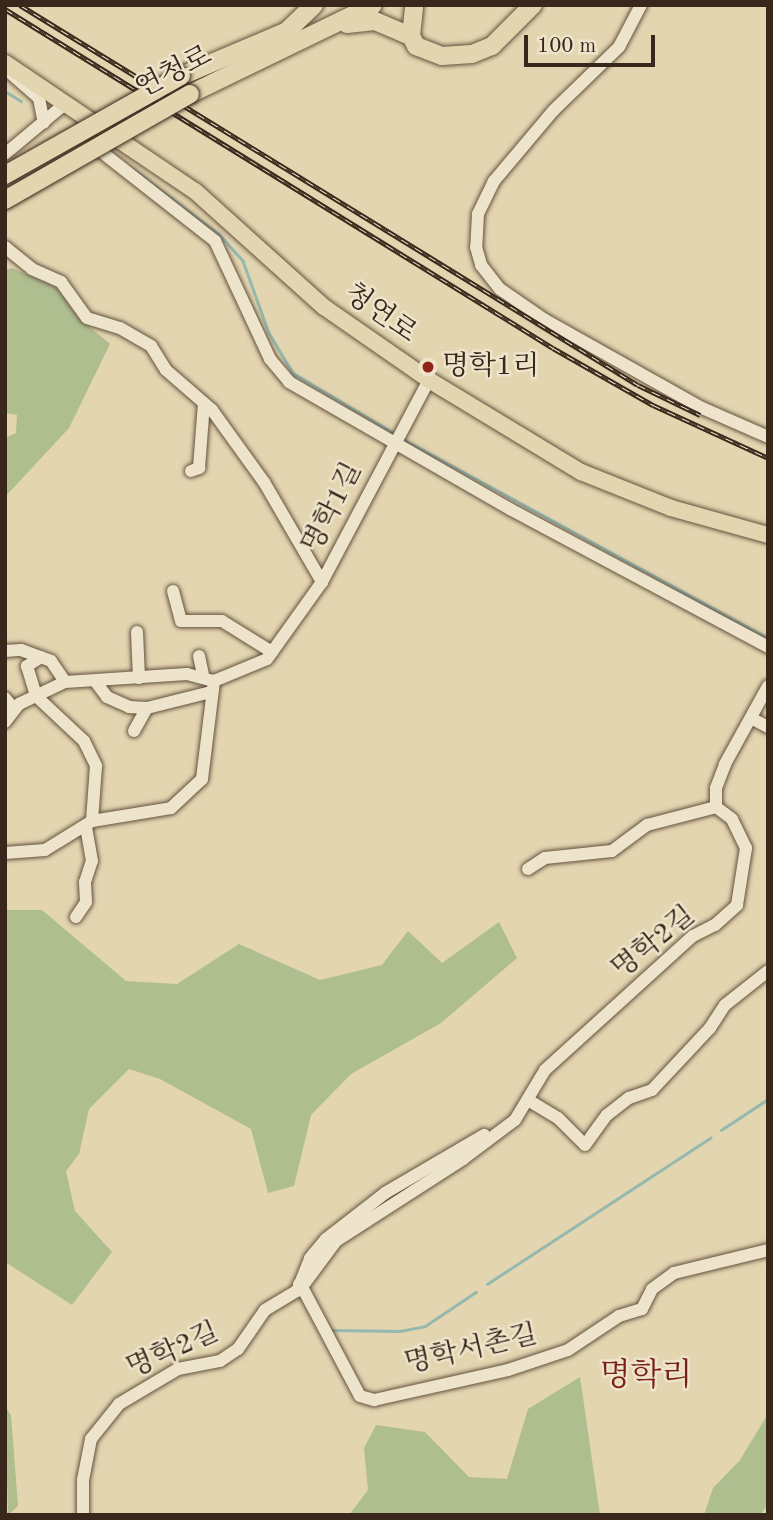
<!DOCTYPE html>
<meta charset="utf-8">
<style>
body{margin:0}
#map{position:relative;width:773px;height:1520px;overflow:hidden;background:#e3d5af;font-family:"Old Standard TT","Noto Serif KR",serif}
div>[style]{position:absolute}
[style*='--x']{left:calc(var(--x)*1px);top:calc(var(--y)*1px);width:calc(var(--w)*1px);rotate:calc(var(--a)*1deg)}
.green>*{inset:0;background:#aebe8f}
.stream>*{height:2.5px;margin:-1.25px;padding:0 1.25px;transform-origin:1.25px;border-radius:1.25px;background:#95b8af}
.roads{filter:drop-shadow(0 0 2px #645240) drop-shadow(0 0 2px #645240)}
.minor>*{height:12px;margin:-6px;padding:0 6px;transform-origin:6px;border-radius:6px;background:#ede4cb}
.major>*{height:16px;margin:-8px;padding:0 8px;transform-origin:8px;border-radius:8px;background:#e3d5af}
.highway>*{height:18px;margin:-9px;padding:0 9px;transform-origin:9px;border-radius:9px;background:#e3d5af}
.rail>*{height:5px;margin-top:-2.5px;transform-origin:0;background:repeating-linear-gradient(90deg,#ede4cb 0 8px,#3a271b 0 16px);box-sizing:border-box;border-block:2px solid #3a271b}
.bridges{filter:drop-shadow(0 0 2px #3a271b) drop-shadow(0 0 2px #3a271b)}
.highway-bridge>*{height:18px;margin:-9px;padding:0 9px;transform-origin:9px;border-radius:9px;background:#e3d5af}
.dots>*{width:19px;height:19px;translate:-50% -50%;box-sizing:border-box;border:4px solid #ede4cb;border-radius:50%}
span{translate:-50% -50%;white-space:nowrap;text-align:center;line-height:1.15;-webkit-text-stroke:5px #ede4cb;paint-order:stroke}
.street-label{font-size:28px;color:#3a271b}
.poi-label{font-size:28px;color:#3a271b}
.left{translate:0 -50%;text-align:left}
.quarter-label{font-size:32px;color:#7a1f14}
.frame{position:absolute;inset:0;border:7px solid #3a271b;pointer-events:none}
.scale{position:absolute;left:524px;top:35px;width:131px;height:32px;box-sizing:border-box;border:4px solid #3a271b;border-top:0;padding-left:9px;font-size:21px;line-height:24px;white-space:nowrap;color:#3a271b;-webkit-text-stroke:5px #ede4cb;paint-order:stroke}
</style>
<div id="map">
<div class="green">
<i style="clip-path:polygon(12px 268px,56px 287px,78px 317px,110px 344px,69px 428px,5px 497px,5px 438px,16px 433px,17px 415px,5px 413px,5px 270px)"></i>
<i style="clip-path:polygon(5px 910px,42px 910px,126px 981px,177px 984px,239px 944px,320px 980px,382px 965px,408px 931px,442px 963px,499px 922px,517px 958px,441px 1023px,351px 1074px,311px 1115px,294px 1186px,268px 1193px,251px 1129px,160px 1079px,129px 1069px,89px 1109px,79px 1154px,66px 1171px,75px 1211px,112px 1252px,72px 1305px,5px 1262px)"></i>
<i style="clip-path:polygon(580px 1377px,600px 1515px,349px 1515px,368px 1490px,364px 1448px,376px 1425px,425px 1432px,469px 1477px,507px 1479px,528px 1409px)"></i>
<i style="clip-path:polygon(5px 1407px,11px 1415px,18px 1506px,8px 1515px)"></i>
<i style="clip-path:polygon(768px 1414px,768px 1505px,760px 1515px,704px 1515px,713px 1488px,740px 1460px)"></i>
</div>
<div class="stream">
<i style="--x:5;--y:91;--w:19;--a:32"></i>
<i style="--x:133;--y:169;--w:108;--a:37.1"></i>
<i style="--x:219;--y:234;--w:36;--a:48"></i>
<i style="--x:243;--y:261;--w:77;--a:70.1"></i>
<i style="--x:269;--y:333;--w:47;--a:59"></i>
<i style="--x:293;--y:373;--w:117;--a:30.7"></i>
<i style="--x:403;--y:439;--w:416;--a:28.6"></i>
<i style="--x:721;--y:1130;--w:56;--a:-33.4"></i>
<i style="--x:487;--y:1284;--w:267;--a:-33.2"></i>
<i style="--x:332;--y:1330;--w:68;--a:0.8"></i>
<i style="--x:400;--y:1331;--w:25;--a:-11"></i>
<i style="--x:425;--y:1326;--w:61;--a:-33.7"></i>
</div>
<div class="roads">
<div class="minor">
<i style="--x:641;--y:5;--w:47;--a:117.6"></i>
<i style="--x:619;--y:47;--w:92;--a:135.9"></i>
<i style="--x:553;--y:111;--w:92;--a:130.1"></i>
<i style="--x:494;--y:181;--w:37;--a:116"></i>
<i style="--x:478;--y:214;--w:33;--a:93"></i>
<i style="--x:476;--y:247;--w:19;--a:74"></i>
<i style="--x:481;--y:265;--w:31;--a:52"></i>
<i style="--x:500;--y:289;--w:55;--a:34.6"></i>
<i style="--x:545;--y:320;--w:180;--a:29.3"></i>
<i style="--x:702;--y:408;--w:72;--a:23.7"></i>
<i style="--x:8;--y:71;--w:41;--a:41.1"></i>
<i style="--x:39;--y:98;--w:25;--a:79"></i>
<i style="--x:94;--y:146;--w:154;--a:38.1"></i>
<i style="--x:215;--y:241;--w:130;--a:65"></i>
<i style="--x:270;--y:359;--w:30;--a:50"></i>
<i style="--x:289;--y:382;--w:255;--a:29.9"></i>
<i style="--x:510;--y:509;--w:293;--a:28.1"></i>
<i style="--x:5;--y:154;--w:80;--a:-39.9"></i>
<i style="--x:5;--y:247;--w:35;--a:39"></i>
<i style="--x:32;--y:269;--w:32;--a:24"></i>
<i style="--x:61;--y:282;--w:44;--a:54.2"></i>
<i style="--x:87;--y:318;--w:34;--a:17"></i>
<i style="--x:120;--y:328;--w:36;--a:30"></i>
<i style="--x:151;--y:346;--w:28;--a:58"></i>
<i style="--x:166;--y:370;--w:61;--a:41"></i>
<i style="--x:212;--y:410;--w:89;--a:54.2"></i>
<i style="--x:264;--y:482;--w:116;--a:59.9"></i>
<i style="--x:191;--y:471;--w:9;--a:-21"></i>
<i style="--x:199;--y:468;--w:65;--a:-85.6"></i>
<i style="--x:173;--y:591;--w:31;--a:75"></i>
<i style="--x:181;--y:621;--w:41;--a:0"></i>
<i style="--x:222;--y:621;--w:59;--a:31.8"></i>
<i style="--x:137;--y:632;--w:46;--a:87.5"></i>
<i style="--x:5;--y:651;--w:16;--a:-4"></i>
<i style="--x:21;--y:650;--w:32;--a:20"></i>
<i style="--x:51;--y:661;--w:25;--a:56"></i>
<i style="--x:199;--y:656;--w:19;--a:78"></i>
<i style="--x:41;--y:657;--w:17;--a:147"></i>
<i style="--x:27;--y:666;--w:31;--a:73"></i>
<i style="--x:36;--y:696;--w:66;--a:43.2"></i>
<i style="--x:84;--y:741;--w:28;--a:64"></i>
<i style="--x:96;--y:766;--w:55;--a:94.2"></i>
<i style="--x:95;--y:681;--w:20;--a:53"></i>
<i style="--x:107;--y:697;--w:24;--a:24"></i>
<i style="--x:129;--y:707;--w:18;--a:3"></i>
<i style="--x:147;--y:708;--w:66;--a:-14"></i>
<i style="--x:5;--y:698;--w:14;--a:51"></i>
<i style="--x:751;--y:718;--w:19;--a:28"></i>
<i style="--x:5;--y:722;--w:23;--a:-52"></i>
<i style="--x:19;--y:704;--w:51;--a:-25.6"></i>
<i style="--x:65;--y:682;--w:122;--a:-3.8"></i>
<i style="--x:187;--y:674;--w:28;--a:15"></i>
<i style="--x:214;--y:681;--w:57;--a:-22.5"></i>
<i style="--x:267;--y:659;--w:95;--a:-54.5"></i>
<i style="--x:322;--y:582;--w:229;--a:-62.1"></i>
<i style="--x:134;--y:731;--w:26;--a:-61"></i>
<i style="--x:5;--y:853;--w:40;--a:-4.3"></i>
<i style="--x:45;--y:850;--w:55;--a:-31.7"></i>
<i style="--x:92;--y:821;--w:80;--a:-9.3"></i>
<i style="--x:171;--y:808;--w:42;--a:-43.1"></i>
<i style="--x:202;--y:779;--w:99;--a:-83"></i>
<i style="--x:528;--y:869;--w:20;--a:-33"></i>
<i style="--x:545;--y:858;--w:67;--a:-6"></i>
<i style="--x:612;--y:851;--w:44;--a:-36.6"></i>
<i style="--x:647;--y:825;--w:71;--a:-14.6"></i>
<i style="--x:716;--y:807;--w:19;--a:-90"></i>
<i style="--x:716;--y:788;--w:26;--a:-69"></i>
<i style="--x:725;--y:764;--w:89;--a:-61.1"></i>
<i style="--x:76;--y:917;--w:18;--a:-56"></i>
<i style="--x:86;--y:902;--w:20;--a:-93"></i>
<i style="--x:85;--y:882;--w:22;--a:-72"></i>
<i style="--x:92;--y:861;--w:36;--a:-100"></i>
<i style="--x:528;--y:1100;--w:35;--a:31"></i>
<i style="--x:558;--y:1118;--w:38;--a:45"></i>
<i style="--x:585;--y:1145;--w:37;--a:-54"></i>
<i style="--x:607;--y:1115;--w:28;--a:-38"></i>
<i style="--x:629;--y:1098;--w:24;--a:-19"></i>
<i style="--x:652;--y:1090;--w:85;--a:-46.9"></i>
<i style="--x:710;--y:1028;--w:27;--a:-57"></i>
<i style="--x:725;--y:1005;--w:55;--a:-38.3"></i>
<i style="--x:299;--y:1284;--w:4;--a:45"></i>
<i style="--x:302;--y:1287;--w:57;--a:-53.5"></i>
<i style="--x:336;--y:1241;--w:151;--a:-32.8"></i>
<i style="--x:463;--y:1159;--w:65;--a:-36.9"></i>
<i style="--x:515;--y:1120;--w:58;--a:-59"></i>
<i style="--x:545;--y:1070;--w:200;--a:-42.2"></i>
<i style="--x:693;--y:936;--w:25;--a:-27"></i>
<i style="--x:715;--y:925;--w:30;--a:-42"></i>
<i style="--x:737;--y:905;--w:58;--a:-81"></i>
<i style="--x:746;--y:848;--w:32;--a:-116"></i>
<i style="--x:732;--y:819;--w:20;--a:-143"></i>
<i style="--x:302;--y:1287;--w:123;--a:62"></i>
<i style="--x:360;--y:1396;--w:15;--a:16"></i>
<i style="--x:374;--y:1400;--w:137;--a:-12.6"></i>
<i style="--x:508;--y:1370;--w:63;--a:-18.4"></i>
<i style="--x:568;--y:1350;--w:61;--a:-33.7"></i>
<i style="--x:619;--y:1316;--w:24;--a:-17"></i>
<i style="--x:642;--y:1309;--w:22;--a:-63"></i>
<i style="--x:652;--y:1289;--w:27;--a:-36"></i>
<i style="--x:674;--y:1273;--w:97;--a:-13.7"></i>
<i style="--x:83;--y:1515;--w:35;--a:-90"></i>
<i style="--x:83;--y:1480;--w:42;--a:-79"></i>
<i style="--x:91;--y:1439;--w:45;--a:-51.3"></i>
<i style="--x:119;--y:1404;--w:69;--a:-30.7"></i>
<i style="--x:178;--y:1369;--w:43;--a:-10.8"></i>
<i style="--x:220;--y:1361;--w:22;--a:-34"></i>
<i style="--x:238;--y:1349;--w:47;--a:-55.3"></i>
<i style="--x:265;--y:1310;--w:37;--a:-31"></i>
<i style="--x:297;--y:1291;--w:35;--a:-68"></i>
<i style="--x:310;--y:1258;--w:25;--a:-50"></i>
<i style="--x:326;--y:1239;--w:75;--a:-37.9"></i>
<i style="--x:385;--y:1193;--w:115;--a:-30.4"></i>
</div>
<div class="major">
<i style="--x:5;--y:63;--w:229;--a:34"></i>
<i style="--x:195;--y:191;--w:173;--a:42"></i>
<i style="--x:324;--y:307;--w:128;--a:34.8"></i>
<i style="--x:429;--y:380;--w:178;--a:31.2"></i>
<i style="--x:581;--y:472;--w:97;--a:21.8"></i>
<i style="--x:671;--y:508;--w:101;--a:15.6"></i>
</div>
<div class="highway">
<i style="--x:347;--y:24;--w:28;--a:-6"></i>
<i style="--x:375;--y:21;--w:39;--a:23"></i>
<i style="--x:411;--y:36;--w:31;--a:-84"></i>
<i style="--x:286;--y:32;--w:39;--a:-44"></i>
<i style="--x:411;--y:36;--w:11;--a:63"></i>
<i style="--x:416;--y:46;--w:28;--a:21"></i>
<i style="--x:442;--y:56;--w:30;--a:-4"></i>
<i style="--x:472;--y:54;--w:22;--a:-22"></i>
<i style="--x:492;--y:46;--w:58;--a:-45"></i>
<i style="--x:181;--y:76;--w:118;--a:-22.9"></i>
<i style="--x:190;--y:94;--w:203;--a:-25.9"></i>
</div>
</div>
<div class="rail">
<i style="--x:20;--y:5;--w:725;--a:31.59"></i>
<i style="--x:638;--y:385;--w:69;--a:25.8"></i>
<i style="--x:5;--y:9;--w:644;--a:31.74"></i>
<i style="--x:553;--y:348;--w:115;--a:29.7"></i>
<i style="--x:653;--y:405;--w:127;--a:24.7"></i>
</div>
<div class="bridges">
<div class="highway-bridge">
<i style="--x:5;--y:175;--w:202;--a:-29.4"></i>
<i style="--x:5;--y:200;--w:213;--a:-29.8"></i>
</div>
</div>
<div class="dots">
<i style="left:428px;top:367px;background:#8f2418"></i>
</div>
<div class="street-label">
<span style="left:174px;top:73px;rotate:-27deg">연청로</span>
<span style="left:380px;top:314px;rotate:35deg">청연로</span>
<span style="left:333px;top:508px;rotate:-63deg">명학1길</span>
<span style="left:654px;top:943px;rotate:-39deg">명학2길</span>
<span style="left:471px;top:1350px;rotate:-13deg">명학서촌길</span>
<span style="left:173px;top:1351px;rotate:-24deg">명학2길</span>
</div>
<div class="poi-label">
<span class="left" style="left:442px;top:367px">명학1리</span>
</div>
<div class="quarter-label">
<span style="left:646px;top:1377px">명학리</span>
</div>
<div class="frame"></div>
<div class="scale">100 m</div>
</div>
